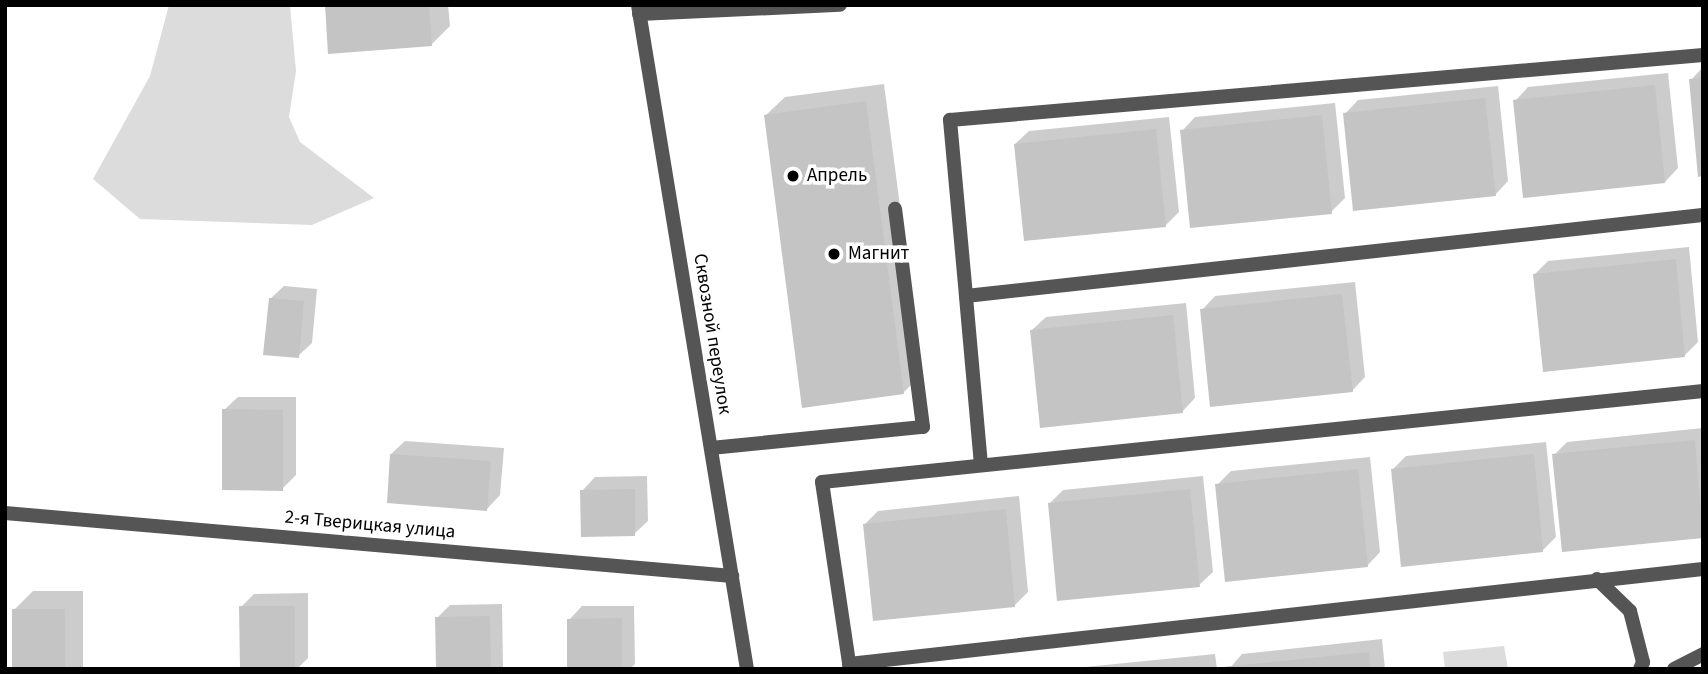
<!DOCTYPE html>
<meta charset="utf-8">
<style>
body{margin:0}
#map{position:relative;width:1708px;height:674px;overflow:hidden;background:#fff;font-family:"Source Sans 3",sans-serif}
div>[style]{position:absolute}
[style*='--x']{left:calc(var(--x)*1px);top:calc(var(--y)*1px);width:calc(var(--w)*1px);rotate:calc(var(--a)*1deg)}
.green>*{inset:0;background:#dcdcdc}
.shadow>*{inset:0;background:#0003}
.building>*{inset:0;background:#c4c4c4}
.lane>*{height:14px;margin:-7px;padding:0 7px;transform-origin:7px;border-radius:7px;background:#555}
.street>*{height:14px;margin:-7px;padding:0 7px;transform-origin:7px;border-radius:7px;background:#555}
.dots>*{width:19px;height:19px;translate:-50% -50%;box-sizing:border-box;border:4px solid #fff;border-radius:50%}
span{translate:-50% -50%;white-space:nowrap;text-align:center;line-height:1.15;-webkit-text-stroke:7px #fff;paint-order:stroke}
.poi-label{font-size:19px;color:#000}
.left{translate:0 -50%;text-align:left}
.street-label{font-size:19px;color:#000}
.frame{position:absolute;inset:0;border:7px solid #000;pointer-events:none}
</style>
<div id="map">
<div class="green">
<i style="clip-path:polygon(169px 5px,290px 5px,296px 71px,289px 117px,300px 142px,374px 198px,312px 225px,140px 219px,93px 179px,150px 76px)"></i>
<i style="clip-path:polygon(1504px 646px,1508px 669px,1445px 669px,1443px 652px)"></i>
</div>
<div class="shadow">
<i style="clip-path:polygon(326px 5px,448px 5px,450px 26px,431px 45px)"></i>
<i style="clip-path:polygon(1703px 67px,1703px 174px,1691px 80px)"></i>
<i style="clip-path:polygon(1668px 73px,1678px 168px,1665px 182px,1515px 101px,1528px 87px)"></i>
<i style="clip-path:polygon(884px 84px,922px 374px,903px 393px,766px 115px,785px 97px)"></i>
<i style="clip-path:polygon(1498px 86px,1508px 181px,1495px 195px,1345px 114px,1358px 100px)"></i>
<i style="clip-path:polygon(1335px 103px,1345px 198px,1331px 212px,1182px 131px,1195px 117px)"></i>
<i style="clip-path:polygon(1169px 117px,1179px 212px,1165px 226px,1015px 144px,1029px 131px)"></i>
<i style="clip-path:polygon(1689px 247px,1698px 342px,1685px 355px,1535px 274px,1548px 261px)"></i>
<i style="clip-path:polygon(1355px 282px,1365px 377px,1352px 391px,1202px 310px,1215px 296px)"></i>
<i style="clip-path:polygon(284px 286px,317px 289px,312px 343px,298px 356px,270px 299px)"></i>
<i style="clip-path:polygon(1186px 303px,1195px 398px,1182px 412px,1032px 330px,1046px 317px)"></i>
<i style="clip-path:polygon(238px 397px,296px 397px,296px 475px,282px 489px,224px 410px)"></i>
<i style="clip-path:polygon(1703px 428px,1703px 536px,1554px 455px,1567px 442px)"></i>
<i style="clip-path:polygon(405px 441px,504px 448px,500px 495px,487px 509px,391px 454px)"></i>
<i style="clip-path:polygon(1546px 442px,1556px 537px,1542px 551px,1393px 469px,1406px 456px)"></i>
<i style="clip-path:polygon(1370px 457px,1380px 552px,1367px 566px,1217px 485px,1231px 471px)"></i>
<i style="clip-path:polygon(647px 476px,648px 521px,634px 534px,582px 491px,595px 477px)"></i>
<i style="clip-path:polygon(1203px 476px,1213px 572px,1199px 585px,1049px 504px,1063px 490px)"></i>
<i style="clip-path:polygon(1019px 496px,1028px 592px,1015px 605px,865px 524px,878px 511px)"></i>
<i style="clip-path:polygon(33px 591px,83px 591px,83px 669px,14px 669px,14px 610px)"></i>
<i style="clip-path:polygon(308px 593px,308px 658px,297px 669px,241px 669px,241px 607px,254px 594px)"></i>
<i style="clip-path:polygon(502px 604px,503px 669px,438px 669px,437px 618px,450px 605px)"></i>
<i style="clip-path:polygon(582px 606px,634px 606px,635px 664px,630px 669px,569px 669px,569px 620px)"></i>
<i style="clip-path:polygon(1382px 639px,1385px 669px,1229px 669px,1242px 654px)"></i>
<i style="clip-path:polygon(1215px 654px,1217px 669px,1074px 669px,1075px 668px)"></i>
</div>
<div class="building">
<i style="clip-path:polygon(325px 5px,429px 5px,432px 46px,328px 54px)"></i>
<i style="clip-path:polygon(1703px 78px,1703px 176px,1698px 177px,1689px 79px)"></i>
<i style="clip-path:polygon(1655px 85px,1665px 183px,1523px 198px,1513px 100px)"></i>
<i style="clip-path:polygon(1485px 98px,1496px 196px,1353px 211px,1343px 113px)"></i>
<i style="clip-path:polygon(866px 101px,904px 394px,802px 408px,764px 115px)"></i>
<i style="clip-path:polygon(1322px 115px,1332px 214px,1190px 228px,1180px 130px)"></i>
<i style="clip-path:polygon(1156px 129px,1166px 227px,1024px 241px,1014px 144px)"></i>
<i style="clip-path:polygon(1676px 259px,1685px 357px,1543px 372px,1533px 274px)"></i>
<i style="clip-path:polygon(1342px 294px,1353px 392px,1210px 407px,1200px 309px)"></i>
<i style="clip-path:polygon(269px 298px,304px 301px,299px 358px,263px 355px)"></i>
<i style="clip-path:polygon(1173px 315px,1183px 413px,1040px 428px,1030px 330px)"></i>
<i style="clip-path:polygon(222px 409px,283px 410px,283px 491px,222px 490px)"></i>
<i style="clip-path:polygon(1695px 440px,1703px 538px,1562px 552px,1552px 454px)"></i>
<i style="clip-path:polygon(390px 454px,491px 461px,487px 511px,387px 503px)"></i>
<i style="clip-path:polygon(1534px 454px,1543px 552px,1401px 567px,1391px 469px)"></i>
<i style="clip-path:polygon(1358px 469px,1368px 567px,1225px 582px,1215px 484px)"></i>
<i style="clip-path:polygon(635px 489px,635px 536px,581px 537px,580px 490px)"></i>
<i style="clip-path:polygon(1190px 489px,1200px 587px,1057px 601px,1048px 503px)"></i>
<i style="clip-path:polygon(1006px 509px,1015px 607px,873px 621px,863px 524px)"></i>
<i style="clip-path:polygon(239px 606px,295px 606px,295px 669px,240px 669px)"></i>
<i style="clip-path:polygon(12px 609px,65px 609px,65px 669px,12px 669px)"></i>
<i style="clip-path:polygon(490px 616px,491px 669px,436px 669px,435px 617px)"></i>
<i style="clip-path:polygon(622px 618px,622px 669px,567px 669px,567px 619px)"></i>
<i style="clip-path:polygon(1369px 652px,1370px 669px,1223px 669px,1223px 667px)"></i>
</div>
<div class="lane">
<i style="--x:966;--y:296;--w:177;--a:-95.2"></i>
<i style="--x:950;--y:120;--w:756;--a:-4.93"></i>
<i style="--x:711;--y:448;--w:213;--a:-5.7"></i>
<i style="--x:923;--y:427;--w:220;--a:-97.3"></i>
<i style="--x:981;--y:465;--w:170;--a:-95.1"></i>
<i style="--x:966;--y:296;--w:741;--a:-6.27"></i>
<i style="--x:822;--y:482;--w:189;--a:81.5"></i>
<i style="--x:1597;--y:579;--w:46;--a:44.1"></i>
<i style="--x:1630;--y:611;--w:53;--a:75.7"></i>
<i style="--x:1643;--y:662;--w:8;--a:113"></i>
<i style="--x:849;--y:664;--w:859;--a:-6.35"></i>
</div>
<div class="street">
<i style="--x:638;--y:5;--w:673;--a:80.68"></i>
<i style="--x:639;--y:14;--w:201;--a:-2.6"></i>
<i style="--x:822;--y:482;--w:886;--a:-5.9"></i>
<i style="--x:5;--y:513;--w:730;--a:4.95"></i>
<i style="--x:1674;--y:669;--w:33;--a:-27"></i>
</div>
<div class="dots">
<i style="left:793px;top:176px;background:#000"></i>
<i style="left:834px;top:254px;background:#000"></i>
</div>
<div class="poi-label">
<span class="left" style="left:807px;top:176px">Апрель</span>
<span class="left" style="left:848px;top:254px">Магнит</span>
</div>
<div class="street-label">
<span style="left:712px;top:334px;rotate:81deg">Сквозной переулок</span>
<span style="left:370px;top:525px;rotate:5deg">2-я Тверицкая улица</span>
</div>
<div class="frame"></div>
</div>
